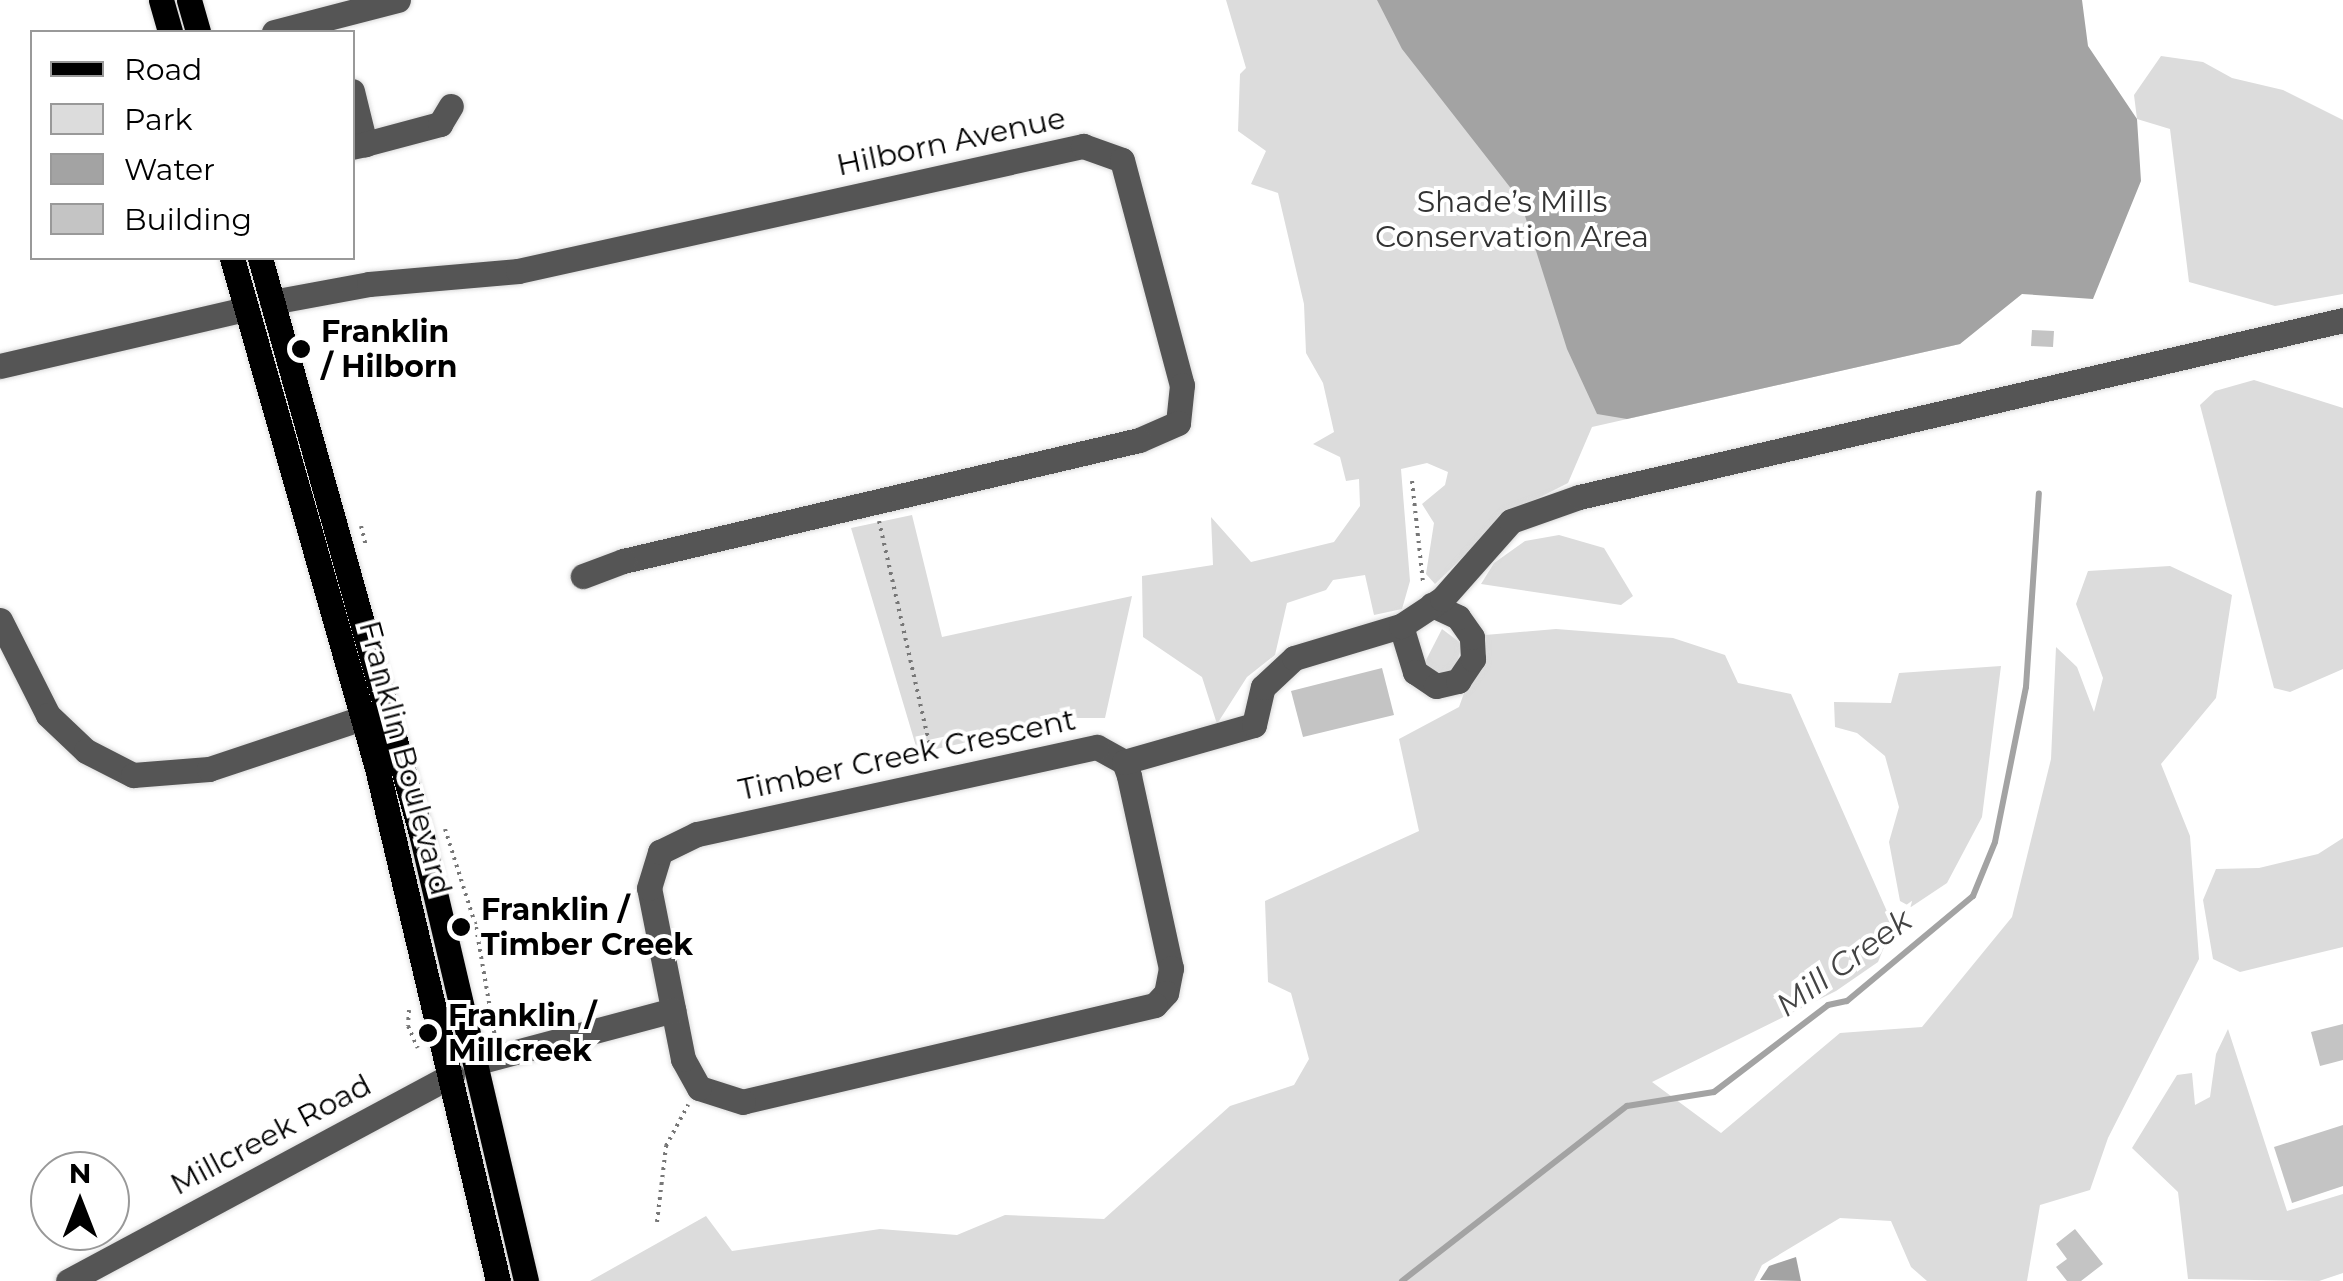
<!DOCTYPE html>
<meta charset="utf-8">
<style>
body{margin:0}
#map{position:relative;width:2343px;height:1281px;overflow:hidden;background:#fff;font-family:Montserrat,sans-serif}
div>[style]{position:absolute}
[style*='--x']{left:calc(var(--x)*1px);top:calc(var(--y)*1px);width:calc(var(--w)*1px);rotate:calc(var(--a)*1deg)}
.green>*{inset:0;background:#dcdcdc}
.water>*{inset:0;background:#a3a3a3}
.stream>*{height:6px;margin:-3px;padding:0 3px;transform-origin:3px;border-radius:3px;background:#a3a3a3}
.building>*{inset:0;background:#c4c4c4}
.path>*{height:4px;margin-top:-2px;transform-origin:0;background:repeating-linear-gradient(90deg,#777 0 2.5px,transparent 0 7.5px)}
.roads{filter:drop-shadow(0 0 2px #dbdbdb) drop-shadow(0 0 2px #dbdbdb)}
.minor>*{height:25px;margin:-12.5px;padding:0 12.5px;transform-origin:12.5px;border-radius:12.5px;background:#555}
.major>*{height:25px;margin:-12.5px;padding:0 12.5px;transform-origin:12.5px;border-radius:12.5px;background:#000}
.dots>*{width:28px;height:28px;translate:-50% -50%;box-sizing:border-box;border:5px solid #fff;border-radius:50%}
span{translate:-50% -50%;white-space:nowrap;text-align:center;line-height:1.15;-webkit-text-stroke:8px #fff;paint-order:stroke}
.street-label{font-size:30px;color:#000}
.park-label{font-size:30px;color:#333}
.poi-label{font-size:30px;color:#000;font-weight:700}
.left{translate:0 -50%;text-align:left}
.water-label{font-size:32px;color:#444;font-style:italic}
.legend{position:absolute;left:30px;top:30px;width:325px;height:230px;box-sizing:border-box;background:#fff;border:2px solid #999;margin:0;padding:12px 18px;list-style:none;font-size:30px;color:#000}
.legend li{display:flex;align-items:center;gap:20px;height:50px}
.legend b{width:50px;border:2px solid #999}
.north{position:absolute;left:30px;top:1151px;width:100px;height:100px;box-sizing:border-box;background:#fff;border:2px solid #999;border-radius:50%;rotate:0deg;font-size:28px;font-weight:700;line-height:40px;text-align:center;color:#000}
.north::after{content:'';display:block;margin:auto;width:35px;height:45px;background:#000;clip-path:polygon(50% 0,100% 100%,50% 72%,0 100%)}
</style>
<div id="map">
<div class="green">
<i style="clip-path:polygon(1226px 0,2082px 0,1960px 344px,1592px 427px,1568px 483px,1509px 513px,1435px 584px,1426px 574px,1434px 523px,1422px 504px,1445px 485px,1448px 472px,1427px 463px,1401px 469px,1410px 581px,1402px 609px,1374px 615px,1365px 575px,1333px 580px,1326px 590px,1287px 603px,1275px 655px,1247px 677px,1217px 724px,1202px 677px,1143px 637px,1142px 576px,1213px 565px,1211px 517px,1251px 562px,1334px 542px,1360px 506px,1359px 479px,1346px 481px,1340px 457px,1313px 444px,1334px 432px,1323px 383px,1306px 353px,1304px 304px,1278px 193px,1251px 184px,1266px 151px,1238px 131px,1240px 74px,1246px 68px)"></i>
<i style="clip-path:polygon(2161px 56px,2203px 62px,2232px 78px,2283px 90px,2343px 120px,2343px 294px,2275px 306px,2189px 282px,2170px 129px,2137px 119px,2134px 95px)"></i>
<i style="clip-path:polygon(2254px 380px,2343px 408px,2343px 669px,2290px 692px,2274px 688px,2200px 405px,2215px 391px)"></i>
<i style="clip-path:polygon(912px 515px,942px 637px,1132px 596px,1105px 718px,1077px 718px,918px 753px,851px 528px)"></i>
<i style="clip-path:polygon(1559px 535px,1604px 548px,1633px 596px,1621px 605px,1481px 584px,1494px 563px,1525px 541px)"></i>
<i style="clip-path:polygon(2170px 566px,2232px 595px,2216px 698px,2161px 764px,2190px 836px,2199px 959px,2108px 1138px,2090px 1190px,2040px 1205px,2027px 1281px,1927px 1281px,1911px 1267px,1891px 1221px,1840px 1218px,1762px 1265px,1754px 1281px,590px 1281px,706px 1216px,732px 1251px,880px 1229px,957px 1235px,1005px 1215px,1104px 1219px,1230px 1106px,1294px 1085px,1309px 1059px,1291px 993px,1268px 982px,1265px 901px,1419px 831px,1399px 739px,1459px 707px,1485px 635px,1556px 629px,1673px 638px,1725px 655px,1738px 683px,1791px 694px,1893px 925px,1878px 962px,1836px 991px,1652px 1082px,1721px 1133px,1840px 1033px,1922px 1027px,2012px 917px,2051px 759px,2056px 647px,2077px 667px,2094px 712px,2103px 678px,2076px 604px,2088px 571px)"></i>
<i style="clip-path:polygon(1442px 629px,1462px 644px,1455px 670px,1438px 677px,1424px 664px)"></i>
<i style="clip-path:polygon(2001px 666px,1982px 817px,1947px 883px,1911px 907px,1900px 901px,1889px 842px,1899px 807px,1885px 756px,1857px 733px,1835px 727px,1834px 702px,1891px 703px,1899px 673px)"></i>
<i style="clip-path:polygon(2343px 838px,2343px 947px,2240px 972px,2213px 959px,2203px 900px,2216px 869px,2259px 868px,2318px 854px)"></i>
<i style="clip-path:polygon(2228px 1029px,2287px 1211px,2343px 1194px,2343px 1273px,2319px 1281px,2188px 1279px,2178px 1192px,2132px 1148px,2177px 1075px,2192px 1073px,2195px 1105px,2210px 1097px,2216px 1054px)"></i>
</div>
<div class="water">
<i style="clip-path:polygon(1377px 0,2082px 0,2088px 46px,2137px 119px,2141px 181px,2093px 299px,2022px 294px,1960px 344px,1627px 419px,1597px 414px,1567px 349px,1520px 200px,1402px 49px)"></i>
<i style="clip-path:polygon(1796px 1257px,1801px 1281px,1760px 1280px,1769px 1266px)"></i>
</div>
<div class="stream">
<i style="--x:1402;--y:1281;--w:285;--a:-37.9"></i>
<i style="--x:1627;--y:1106;--w:88;--a:-9.1"></i>
<i style="--x:1714;--y:1092;--w:143;--a:-37.3"></i>
<i style="--x:1828;--y:1005;--w:19;--a:-12"></i>
<i style="--x:1847;--y:1001;--w:164;--a:-39.8"></i>
<i style="--x:1973;--y:896;--w:58;--a:-67.8"></i>
<i style="--x:1995;--y:842;--w:158;--a:-78.7"></i>
<i style="--x:2026;--y:687;--w:194;--a:-86.2"></i>
</div>
<div class="building">
<i style="clip-path:polygon(2032px 330px,2054px 331px,2053px 347px,2031px 346px)"></i>
<i style="clip-path:polygon(1382px 668px,1394px 715px,1303px 737px,1291px 691px)"></i>
<i style="clip-path:polygon(2343px 1024px,2343px 1060px,2320px 1066px,2311px 1032px)"></i>
<i style="clip-path:polygon(2343px 1125px,2343px 1186px,2292px 1203px,2274px 1147px)"></i>
<i style="clip-path:polygon(2075px 1229px,2103px 1264px,2081px 1281px,2067px 1281px,2056px 1267px,2067px 1259px,2056px 1244px)"></i>
</div>
<div class="path">
<i style="--x:1412;--y:481;--w:103;--a:83.8"></i>
<i style="--x:879;--y:521;--w:246;--a:77.3"></i>
<i style="--x:361;--y:526;--w:21;--a:76"></i>
<i style="--x:445;--y:829;--w:103;--a:72.4"></i>
<i style="--x:476;--y:927;--w:112;--a:80.2"></i>
<i style="--x:409;--y:1010;--w:16;--a:94"></i>
<i style="--x:408;--y:1026;--w:24;--a:66"></i>
<i style="--x:657;--y:1222;--w:77;--a:-83.2"></i>
<i style="--x:666;--y:1146;--w:47;--a:-61.8"></i>
</div>
<div class="roads">
<div class="minor">
<i style="--x:274;--y:32;--w:128;--a:-14.5"></i>
<i style="--x:352;--y:91;--w:55;--a:76.2"></i>
<i style="--x:365;--y:144;--w:13;--a:167"></i>
<i style="--x:365;--y:144;--w:78;--a:-14.9"></i>
<i style="--x:440;--y:124;--w:21;--a:-59"></i>
<i style="--x:272;--y:302;--w:99;--a:-10.5"></i>
<i style="--x:369;--y:284;--w:150;--a:-5"></i>
<i style="--x:518;--y:271;--w:579;--a:-12.48"></i>
<i style="--x:1083;--y:146;--w:41;--a:19.7"></i>
<i style="--x:1122;--y:160;--w:233;--a:75.1"></i>
<i style="--x:1182;--y:385;--w:38;--a:96"></i>
<i style="--x:1178;--y:423;--w:43;--a:156.4"></i>
<i style="--x:1139;--y:440;--w:530;--a:166.8"></i>
<i style="--x:623;--y:561;--w:43;--a:159.4"></i>
<i style="--x:0;--y:366;--w:252;--a:-13.1"></i>
<i style="--x:0;--y:620;--w:106;--a:63.2"></i>
<i style="--x:48;--y:715;--w:52;--a:43.5"></i>
<i style="--x:86;--y:751;--w:53;--a:27.1"></i>
<i style="--x:133;--y:775;--w:76;--a:-4.5"></i>
<i style="--x:209;--y:769;--w:161;--a:-18.4"></i>
<i style="--x:1401;--y:626;--w:48;--a:73.1"></i>
<i style="--x:1415;--y:672;--w:25;--a:34"></i>
<i style="--x:1436;--y:686;--w:23;--a:-13"></i>
<i style="--x:1458;--y:681;--w:27;--a:-56"></i>
<i style="--x:1473;--y:659;--w:22;--a:-93"></i>
<i style="--x:1472;--y:637;--w:24;--a:-125"></i>
<i style="--x:1458;--y:617;--w:29;--a:-155"></i>
<i style="--x:1097;--y:747;--w:31;--a:29"></i>
<i style="--x:1124;--y:762;--w:15;--a:70"></i>
<i style="--x:1129;--y:776;--w:197;--a:77.7"></i>
<i style="--x:1171;--y:968;--w:25;--a:101"></i>
<i style="--x:1166;--y:993;--w:16;--a:133"></i>
<i style="--x:1155;--y:1005;--w:423;--a:166.8"></i>
<i style="--x:743;--y:1102;--w:46;--a:-162.3"></i>
<i style="--x:699;--y:1088;--w:33;--a:-119"></i>
<i style="--x:683;--y:1059;--w:174;--a:-101.2"></i>
<i style="--x:649;--y:888;--w:38;--a:-73"></i>
<i style="--x:660;--y:852;--w:41;--a:-25.9"></i>
<i style="--x:697;--y:834;--w:409;--a:-12.3"></i>
<i style="--x:1124;--y:762;--w:135;--a:-15.9"></i>
<i style="--x:1254;--y:725;--w:39;--a:-77"></i>
<i style="--x:1263;--y:687;--w:42;--a:-43.1"></i>
<i style="--x:1294;--y:658;--w:112;--a:-16.7"></i>
<i style="--x:1401;--y:626;--w:49;--a:-33.4"></i>
<i style="--x:1442;--y:599;--w:104;--a:-48.5"></i>
<i style="--x:1511;--y:521;--w:72;--a:-19.4"></i>
<i style="--x:1579;--y:497;--w:784;--a:-13.04"></i>
<i style="--x:478;--y:1062;--w:202;--a:-14.9"></i>
<i style="--x:68;--y:1281;--w:436;--a:-28.2"></i>
</div>
<div class="major">
<i style="--x:161;--y:0;--w:33;--a:74"></i>
<i style="--x:189;--y:0;--w:33;--a:74"></i>
<i style="--x:232;--y:258;--w:530;--a:74.13"></i>
<i style="--x:377;--y:768;--w:527;--a:76.73"></i>
<i style="--x:260;--y:258;--w:597;--a:74.36"></i>
<i style="--x:421;--y:833;--w:460;--a:76.8"></i>
</div>
</div>
<div class="dots">
<i style="left:301px;top:349px;background:#000"></i>
<i style="left:461px;top:927px;background:#000"></i>
<i style="left:428px;top:1033px;background:#000"></i>
</div>
<div class="street-label">
<span style="left:951px;top:142px;rotate:-12deg">Hilborn Avenue</span>
<span style="left:907px;top:755px;rotate:-12deg">Timber Creek Crescent</span>
<span style="left:405px;top:758px;rotate:75deg">Franklin Boulevard</span>
<span style="left:271px;top:1135px;rotate:-28deg">Millcreek Road</span>
</div>
<div class="park-label">
<span style="left:1512px;top:219px">Shade’s Mills<br>Conservation Area</span>
</div>
<div class="poi-label">
<span class="left" style="left:321px;top:349px">Franklin<br>/ Hilborn</span>
<span class="left" style="left:481px;top:927px">Franklin /<br>Timber Creek</span>
<span class="left" style="left:448px;top:1033px">Franklin /<br>Millcreek</span>
</div>
<div class="water-label">
<span style="left:1844px;top:963px;rotate:-36deg">Mill Creek</span>
</div>
<ul class="legend">
<li><b style="height:12px;background:#000"></b>Road</li>
<li><b style="height:28px;background:#dcdcdc"></b>Park</li>
<li><b style="height:28px;background:#a3a3a3"></b>Water</li>
<li><b style="height:28px;background:#c4c4c4"></b>Building</li>
</ul>
<div class="north">N</div>
</div>
